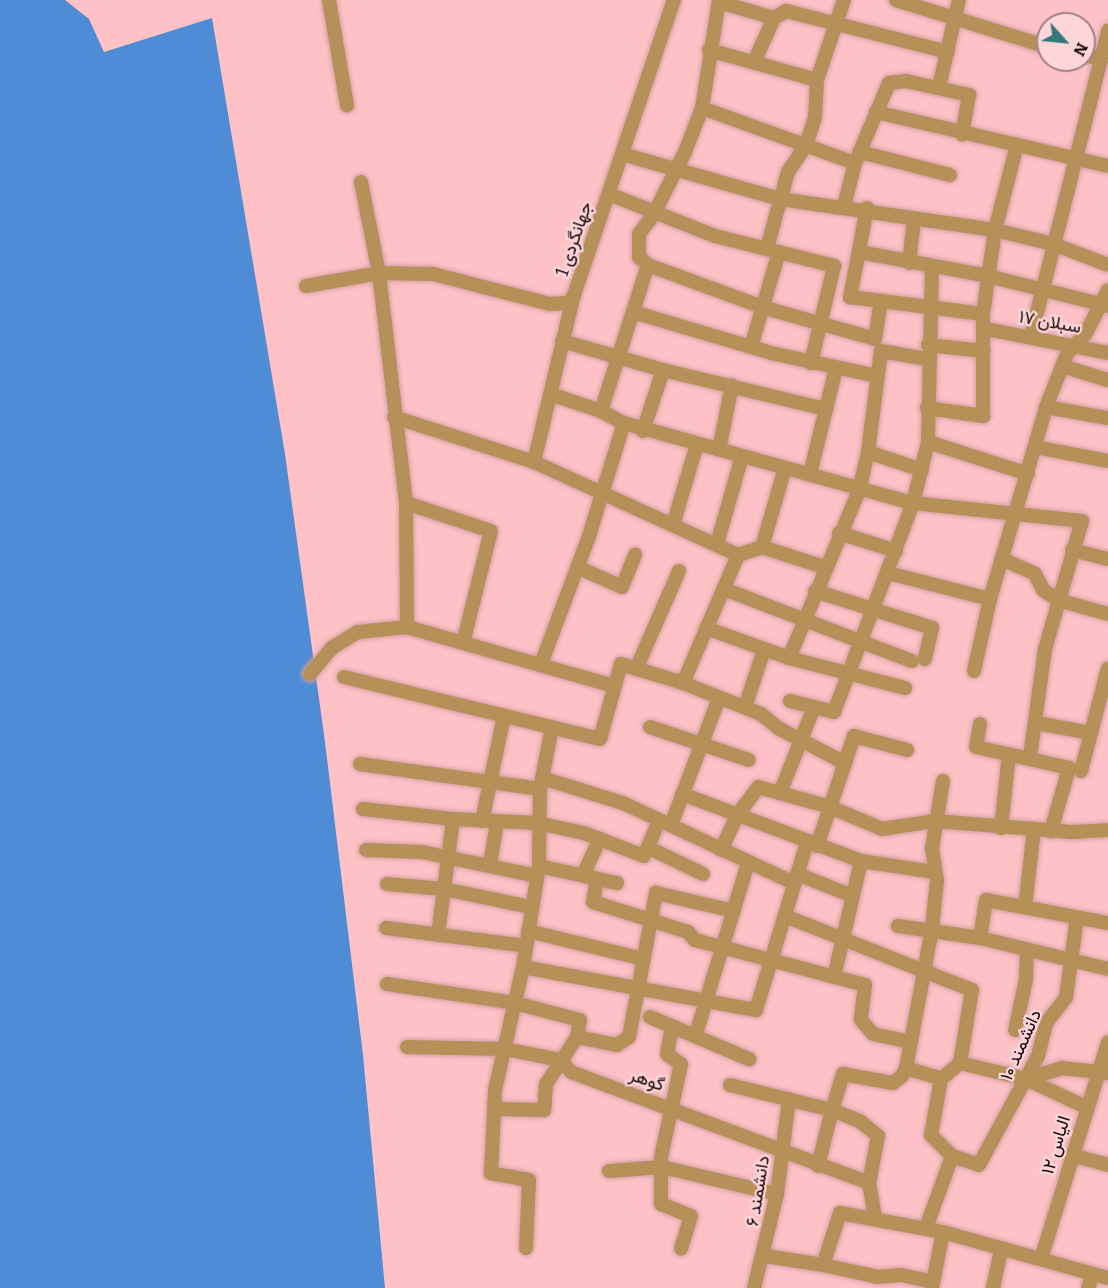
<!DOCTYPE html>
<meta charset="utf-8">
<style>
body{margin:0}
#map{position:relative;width:1108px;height:1288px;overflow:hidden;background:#fec2c6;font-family:Bitter,Vazirmatn,serif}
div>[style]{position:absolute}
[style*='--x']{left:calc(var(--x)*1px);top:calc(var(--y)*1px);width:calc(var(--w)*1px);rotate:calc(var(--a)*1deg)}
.water>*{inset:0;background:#4e8cd6}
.roads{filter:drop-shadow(0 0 2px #d5a0a4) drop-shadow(0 0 2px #d5a0a4)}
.minor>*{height:14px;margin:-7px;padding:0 7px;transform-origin:7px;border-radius:7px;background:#b68f59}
span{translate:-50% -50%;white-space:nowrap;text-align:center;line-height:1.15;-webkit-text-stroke:4.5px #fcd6d9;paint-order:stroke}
.street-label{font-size:18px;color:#180507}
.north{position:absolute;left:1036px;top:12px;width:60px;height:60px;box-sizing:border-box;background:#fcd6d9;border:2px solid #a18285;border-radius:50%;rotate:117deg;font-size:16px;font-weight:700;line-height:24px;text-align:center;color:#180507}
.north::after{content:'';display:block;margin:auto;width:21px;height:27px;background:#307978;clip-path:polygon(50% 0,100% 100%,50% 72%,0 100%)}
</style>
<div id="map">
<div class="water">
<i style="clip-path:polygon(0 0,65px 0,89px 19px,104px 52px,212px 18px,285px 454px,325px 742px,363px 1055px,385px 1288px,0 1288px)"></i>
</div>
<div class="roads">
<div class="minor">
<i style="--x:329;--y:0;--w:107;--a:80.3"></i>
<i style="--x:719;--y:0;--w:109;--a:98.9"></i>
<i style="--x:702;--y:108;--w:47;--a:111.1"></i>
<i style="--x:685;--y:152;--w:69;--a:116.6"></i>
<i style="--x:654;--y:214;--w:25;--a:127"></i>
<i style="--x:639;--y:234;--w:23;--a:90"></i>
<i style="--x:639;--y:257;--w:12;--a:42"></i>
<i style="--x:648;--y:265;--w:125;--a:20.2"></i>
<i style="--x:765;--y:308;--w:114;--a:15.7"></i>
<i style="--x:875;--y:339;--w:36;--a:-81"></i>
<i style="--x:896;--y:0;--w:159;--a:17.2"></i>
<i style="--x:719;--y:2;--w:57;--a:16.2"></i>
<i style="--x:774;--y:18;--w:14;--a:-30"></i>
<i style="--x:786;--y:11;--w:167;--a:14.2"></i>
<i style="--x:709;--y:50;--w:112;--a:15.5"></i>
<i style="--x:1084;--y:55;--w:18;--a:13"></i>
<i style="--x:754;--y:62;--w:48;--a:-65.6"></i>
<i style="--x:939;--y:87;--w:89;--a:-77.1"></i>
<i style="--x:702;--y:108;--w:163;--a:19.8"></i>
<i style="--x:876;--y:112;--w:238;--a:13.1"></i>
<i style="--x:860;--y:152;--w:93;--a:14.3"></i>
<i style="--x:622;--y:154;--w:164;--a:15.9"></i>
<i style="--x:780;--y:199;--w:217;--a:8.2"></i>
<i style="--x:995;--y:230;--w:60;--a:13.6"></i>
<i style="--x:1053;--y:244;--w:59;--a:20.9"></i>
<i style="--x:361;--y:182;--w:93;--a:78.8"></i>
<i style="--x:379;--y:273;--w:232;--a:83.3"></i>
<i style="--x:406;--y:503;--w:124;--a:89.5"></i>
<i style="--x:407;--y:627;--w:215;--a:15.9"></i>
<i style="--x:609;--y:194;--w:114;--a:21.6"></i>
<i style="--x:715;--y:236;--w:123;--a:14.1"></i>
<i style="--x:834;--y:266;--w:100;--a:103.3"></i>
<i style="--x:844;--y:206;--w:44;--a:-75.7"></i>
<i style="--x:855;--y:163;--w:87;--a:-67"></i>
<i style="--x:889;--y:83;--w:17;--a:-7"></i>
<i style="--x:906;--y:81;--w:65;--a:12.5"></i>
<i style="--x:969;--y:95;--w:40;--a:100"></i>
<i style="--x:867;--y:208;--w:91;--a:100.8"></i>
<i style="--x:850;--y:297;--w:134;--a:7.3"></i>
<i style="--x:767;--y:248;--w:79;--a:-74.6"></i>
<i style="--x:788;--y:172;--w:32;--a:-56"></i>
<i style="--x:806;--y:145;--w:28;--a:-72"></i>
<i style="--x:815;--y:118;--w:38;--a:-87"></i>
<i style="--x:817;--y:80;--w:84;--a:-71.4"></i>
<i style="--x:859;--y:252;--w:131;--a:10.5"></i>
<i style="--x:988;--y:276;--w:124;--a:14"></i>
<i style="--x:909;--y:263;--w:44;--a:-83.5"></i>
<i style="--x:306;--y:286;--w:74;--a:-10.1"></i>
<i style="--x:379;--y:273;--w:54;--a:1.1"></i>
<i style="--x:433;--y:274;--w:121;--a:14.4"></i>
<i style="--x:550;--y:304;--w:17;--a:-3"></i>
<i style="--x:567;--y:303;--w:8;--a:-40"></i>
<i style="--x:573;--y:298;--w:315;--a:-71.3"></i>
<i style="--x:633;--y:312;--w:144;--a:16.5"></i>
<i style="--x:771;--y:353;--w:108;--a:12.2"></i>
<i style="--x:986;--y:329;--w:124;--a:11.1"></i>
<i style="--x:1031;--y:336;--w:315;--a:-75.8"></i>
<i style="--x:562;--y:341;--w:105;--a:16"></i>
<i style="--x:663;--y:370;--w:168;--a:13.5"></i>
<i style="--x:928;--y:345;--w:56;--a:6.1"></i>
<i style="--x:751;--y:347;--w:99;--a:-73.6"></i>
<i style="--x:1062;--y:366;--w:48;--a:16.9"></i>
<i style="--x:550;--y:394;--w:54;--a:18.4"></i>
<i style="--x:601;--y:411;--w:26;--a:28"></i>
<i style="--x:1046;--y:407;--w:63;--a:10.1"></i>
<i style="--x:927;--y:408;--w:57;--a:8.1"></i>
<i style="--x:983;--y:416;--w:102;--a:-90"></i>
<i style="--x:983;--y:314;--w:85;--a:-81.9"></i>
<i style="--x:995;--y:230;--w:88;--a:-75.5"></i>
<i style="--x:601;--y:411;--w:153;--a:-72.2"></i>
<i style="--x:394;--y:417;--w:147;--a:17.8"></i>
<i style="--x:534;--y:462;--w:224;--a:24.5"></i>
<i style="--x:643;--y:431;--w:64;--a:-71.8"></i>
<i style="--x:928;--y:442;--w:105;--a:17.7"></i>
<i style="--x:1035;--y:447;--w:74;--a:10.9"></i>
<i style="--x:719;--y:450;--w:66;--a:-78.7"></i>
<i style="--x:868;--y:452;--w:57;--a:18.4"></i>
<i style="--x:534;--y:462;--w:169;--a:-76.6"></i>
<i style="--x:810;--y:474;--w:109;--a:-76.2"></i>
<i style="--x:406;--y:503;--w:89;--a:18.2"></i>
<i style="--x:491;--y:531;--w:115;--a:104"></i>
<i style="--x:673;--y:525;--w:84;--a:-73.5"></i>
<i style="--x:839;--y:533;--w:60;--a:17.5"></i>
<i style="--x:717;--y:544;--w:91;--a:-74.1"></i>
<i style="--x:762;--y:547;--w:82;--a:-73.8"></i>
<i style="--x:1072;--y:550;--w:37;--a:14"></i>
<i style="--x:1002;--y:559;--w:36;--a:24"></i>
<i style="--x:1035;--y:574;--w:18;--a:63"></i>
<i style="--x:1043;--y:590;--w:18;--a:34"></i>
<i style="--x:1058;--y:600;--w:52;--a:15.6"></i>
<i style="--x:577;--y:567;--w:49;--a:24"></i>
<i style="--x:622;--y:587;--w:35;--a:-68"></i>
<i style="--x:888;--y:573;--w:105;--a:14.3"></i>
<i style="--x:724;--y:589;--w:201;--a:21"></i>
<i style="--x:815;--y:591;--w:123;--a:17.5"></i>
<i style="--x:932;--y:628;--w:32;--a:103"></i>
<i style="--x:706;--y:628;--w:88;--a:19.9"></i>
<i style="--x:789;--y:658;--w:120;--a:14.5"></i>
<i style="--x:789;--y:658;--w:181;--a:-67.3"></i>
<i style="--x:859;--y:491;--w:40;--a:-77"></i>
<i style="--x:868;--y:452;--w:102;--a:-82.7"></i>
<i style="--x:881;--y:351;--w:47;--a:9.9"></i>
<i style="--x:541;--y:664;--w:137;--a:-69.4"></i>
<i style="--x:589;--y:536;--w:118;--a:-72.8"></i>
<i style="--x:624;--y:423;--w:300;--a:15.5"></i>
<i style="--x:913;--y:503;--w:170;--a:6.1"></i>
<i style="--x:1082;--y:521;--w:133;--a:106.1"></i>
<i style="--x:1045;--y:649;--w:109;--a:97.9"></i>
<i style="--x:636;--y:669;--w:107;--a:-66.3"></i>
<i style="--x:974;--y:671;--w:74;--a:-77.5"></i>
<i style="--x:990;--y:599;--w:200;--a:-73.7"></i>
<i style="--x:1046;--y:407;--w:57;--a:-68.4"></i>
<i style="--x:1067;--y:354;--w:28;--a:-48"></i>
<i style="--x:1086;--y:333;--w:48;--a:-62.9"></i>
<i style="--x:310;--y:674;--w:35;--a:-50"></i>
<i style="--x:333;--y:647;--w:29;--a:-31"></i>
<i style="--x:358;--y:632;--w:49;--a:-5.8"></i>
<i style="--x:344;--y:677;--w:263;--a:13.6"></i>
<i style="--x:600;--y:739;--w:78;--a:-74.4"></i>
<i style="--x:621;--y:664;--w:65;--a:17"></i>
<i style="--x:683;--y:683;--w:139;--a:-66.7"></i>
<i style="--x:738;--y:555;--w:25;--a:-18"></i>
<i style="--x:762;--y:547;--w:65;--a:17.9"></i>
<i style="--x:683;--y:683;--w:84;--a:21.7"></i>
<i style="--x:761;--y:714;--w:22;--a:39"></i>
<i style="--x:778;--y:728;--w:76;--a:27.6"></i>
<i style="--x:790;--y:701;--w:45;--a:14"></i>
<i style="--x:834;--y:712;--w:223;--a:-69.3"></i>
<i style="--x:913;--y:503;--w:63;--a:-76.2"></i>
<i style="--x:928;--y:442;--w:174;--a:-88.7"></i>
<i style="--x:745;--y:707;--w:60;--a:-71.6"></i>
<i style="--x:1037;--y:723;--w:55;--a:10.5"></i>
<i style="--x:980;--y:724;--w:23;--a:100"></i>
<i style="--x:976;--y:747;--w:95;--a:12.7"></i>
<i style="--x:1069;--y:768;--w:66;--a:105.9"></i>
<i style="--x:650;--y:727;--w:104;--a:18.4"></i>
<i style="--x:360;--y:764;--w:182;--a:7.9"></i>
<i style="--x:1081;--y:771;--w:106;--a:-75.3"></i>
<i style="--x:542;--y:778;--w:85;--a:17.2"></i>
<i style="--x:623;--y:803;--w:189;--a:25.1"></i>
<i style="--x:780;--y:793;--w:92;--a:-68.4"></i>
<i style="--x:682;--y:794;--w:191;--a:20.5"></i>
<i style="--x:861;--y:861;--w:75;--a:8.5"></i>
<i style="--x:363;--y:809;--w:91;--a:6.3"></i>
<i style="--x:453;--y:819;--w:84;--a:2.7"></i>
<i style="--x:537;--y:823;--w:48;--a:12"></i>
<i style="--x:584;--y:833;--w:64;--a:21"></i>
<i style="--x:644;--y:856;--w:39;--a:-67"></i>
<i style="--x:482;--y:821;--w:107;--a:-78.2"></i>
<i style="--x:671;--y:825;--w:136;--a:-69.3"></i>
<i style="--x:1001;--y:828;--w:74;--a:-83.8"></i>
<i style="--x:817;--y:846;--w:116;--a:-71.4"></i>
<i style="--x:854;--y:736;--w:55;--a:14.8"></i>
<i style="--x:649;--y:848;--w:60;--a:25.7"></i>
<i style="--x:366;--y:850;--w:56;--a:2"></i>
<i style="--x:422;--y:852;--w:117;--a:11.8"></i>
<i style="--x:721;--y:850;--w:40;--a:-65"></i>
<i style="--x:738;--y:814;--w:34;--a:-53"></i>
<i style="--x:758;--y:787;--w:75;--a:15.5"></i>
<i style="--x:830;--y:807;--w:56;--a:22.9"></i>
<i style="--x:882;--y:829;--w:54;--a:-8.6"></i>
<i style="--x:935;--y:821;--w:137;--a:4.6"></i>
<i style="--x:1072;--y:832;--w:36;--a:-3"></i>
<i style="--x:490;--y:864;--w:42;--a:-80.3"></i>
<i style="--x:539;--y:866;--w:80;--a:12.3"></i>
<i style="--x:797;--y:874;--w:60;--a:21.4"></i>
<i style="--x:583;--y:875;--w:40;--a:-65"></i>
<i style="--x:597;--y:879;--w:23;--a:100"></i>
<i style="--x:593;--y:902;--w:100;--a:17.5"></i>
<i style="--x:688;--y:932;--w:11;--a:49"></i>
<i style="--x:695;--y:940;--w:176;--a:14.8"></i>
<i style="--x:865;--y:985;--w:35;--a:97"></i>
<i style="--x:861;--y:1020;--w:18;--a:49"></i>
<i style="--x:873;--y:1034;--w:39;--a:12"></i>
<i style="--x:387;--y:884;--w:57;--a:5"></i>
<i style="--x:444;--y:889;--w:89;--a:11.7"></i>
<i style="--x:1025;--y:907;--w:79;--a:-83.4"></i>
<i style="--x:785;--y:916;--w:201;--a:21.6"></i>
<i style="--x:972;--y:990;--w:74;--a:99.3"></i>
<i style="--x:898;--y:926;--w:83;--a:8.3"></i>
<i style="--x:980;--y:938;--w:132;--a:13.6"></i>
<i style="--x:386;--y:928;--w:141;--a:7.3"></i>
<i style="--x:528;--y:931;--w:119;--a:13.6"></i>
<i style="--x:438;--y:935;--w:117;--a:-82.6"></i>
<i style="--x:980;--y:938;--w:38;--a:-81"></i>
<i style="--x:986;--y:900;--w:124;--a:10.7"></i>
<i style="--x:523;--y:967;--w:237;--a:10.5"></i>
<i style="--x:756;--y:1010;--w:176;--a:-73.1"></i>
<i style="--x:834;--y:977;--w:119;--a:-76.9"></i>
<i style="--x:387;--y:984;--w:129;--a:8.4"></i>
<i style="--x:515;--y:1003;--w:67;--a:14.7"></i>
<i style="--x:580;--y:1020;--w:17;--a:100"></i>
<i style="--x:577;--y:1037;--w:56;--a:123.4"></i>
<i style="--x:546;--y:1084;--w:26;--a:94"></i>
<i style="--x:544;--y:1110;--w:50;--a:-178.9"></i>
<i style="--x:650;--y:1017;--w:108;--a:23"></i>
<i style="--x:672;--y:1026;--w:28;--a:100"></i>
<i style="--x:667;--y:1054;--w:17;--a:36"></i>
<i style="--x:681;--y:1064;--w:95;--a:102.1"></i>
<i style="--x:661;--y:1157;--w:47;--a:90"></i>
<i style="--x:661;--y:1204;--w:32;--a:22"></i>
<i style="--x:691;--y:1216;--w:34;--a:107"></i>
<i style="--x:1015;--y:1030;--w:52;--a:-77.8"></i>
<i style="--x:1026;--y:979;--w:29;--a:-88"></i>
<i style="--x:696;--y:1034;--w:179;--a:-73.1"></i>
<i style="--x:577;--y:1037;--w:41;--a:11.3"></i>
<i style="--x:617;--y:1045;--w:14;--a:-34"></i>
<i style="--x:629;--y:1037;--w:147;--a:-79.4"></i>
<i style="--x:656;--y:893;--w:80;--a:13"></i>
<i style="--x:407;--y:1047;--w:98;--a:1.2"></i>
<i style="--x:505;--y:1049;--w:56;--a:11.3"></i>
<i style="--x:560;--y:1060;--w:16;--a:47"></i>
<i style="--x:571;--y:1072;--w:318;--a:20.4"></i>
<i style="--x:869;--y:1183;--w:36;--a:80"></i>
<i style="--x:906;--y:1068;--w:37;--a:17"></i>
<i style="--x:941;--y:1079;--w:25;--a:-40"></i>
<i style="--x:960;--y:1063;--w:68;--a:13.6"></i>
<i style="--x:1026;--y:1079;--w:66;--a:25"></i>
<i style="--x:941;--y:1079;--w:57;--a:100.1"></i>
<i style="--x:931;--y:1135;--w:30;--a:45"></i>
<i style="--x:1026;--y:1079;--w:37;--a:-17"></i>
<i style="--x:1061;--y:1068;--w:47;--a:6.1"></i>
<i style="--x:730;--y:1085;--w:105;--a:13.8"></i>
<i style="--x:832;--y:1110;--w:38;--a:-73"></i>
<i style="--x:843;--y:1074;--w:51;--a:10.2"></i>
<i style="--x:893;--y:1083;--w:11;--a:-38"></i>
<i style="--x:902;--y:1076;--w:9;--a:-63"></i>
<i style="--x:906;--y:1068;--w:141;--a:-79.4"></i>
<i style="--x:932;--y:929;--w:49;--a:-84.2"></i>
<i style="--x:937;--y:880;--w:32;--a:-99"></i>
<i style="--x:932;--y:848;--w:68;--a:-80.7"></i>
<i style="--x:1071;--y:1155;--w:38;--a:15"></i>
<i style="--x:818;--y:1166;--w:58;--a:-76"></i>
<i style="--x:832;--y:1110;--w:31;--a:22"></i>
<i style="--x:861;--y:1122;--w:22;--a:39"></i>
<i style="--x:878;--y:1136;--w:48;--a:100.8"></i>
<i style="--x:609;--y:1171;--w:53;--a:-4.3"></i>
<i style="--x:662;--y:1167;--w:118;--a:13.2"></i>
<i style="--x:926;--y:1228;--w:77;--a:-70.1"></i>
<i style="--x:952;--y:1156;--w:28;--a:18"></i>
<i style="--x:979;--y:1165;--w:124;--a:-61.6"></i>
<i style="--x:1038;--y:1056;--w:34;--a:-76"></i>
<i style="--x:1046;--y:1023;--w:33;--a:-52"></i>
<i style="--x:1066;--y:997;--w:80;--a:-82.1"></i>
<i style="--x:526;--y:1248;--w:68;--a:-87.5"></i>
<i style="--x:529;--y:1180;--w:39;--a:-170"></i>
<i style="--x:491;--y:1173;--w:83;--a:-87.2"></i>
<i style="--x:495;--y:1090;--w:126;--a:-77.2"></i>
<i style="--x:523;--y:967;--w:102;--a:-81"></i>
<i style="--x:539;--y:866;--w:77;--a:-89.3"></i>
<i style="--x:540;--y:789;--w:63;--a:-79"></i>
<i style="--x:765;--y:1256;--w:59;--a:8.8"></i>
<i style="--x:823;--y:1265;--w:55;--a:-71.9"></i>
<i style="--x:840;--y:1213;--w:105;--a:10.5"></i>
<i style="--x:943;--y:1232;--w:171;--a:15.6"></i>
<i style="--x:1041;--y:1259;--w:227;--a:-72.8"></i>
<i style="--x:823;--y:1265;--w:56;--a:12.3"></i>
<i style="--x:878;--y:1277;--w:23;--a:-5"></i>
<i style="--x:901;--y:1275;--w:33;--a:12"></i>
<i style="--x:754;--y:1288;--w:97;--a:-76.3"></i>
<i style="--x:777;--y:1194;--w:96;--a:-82.8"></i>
<i style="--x:932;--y:1288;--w:57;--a:-78.9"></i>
<i style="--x:993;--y:1288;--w:40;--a:-78"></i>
<i style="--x:1088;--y:1288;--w:15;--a:-70"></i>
</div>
</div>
<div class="street-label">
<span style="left:574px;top:239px;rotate:-71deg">جهانگردی 1</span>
<span style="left:1050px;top:322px;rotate:10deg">سبلان ۱۷</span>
<span style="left:1021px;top:1045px;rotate:-66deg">دانشمند ۱۰</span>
<span style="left:647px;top:1080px;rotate:19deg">گوهر</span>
<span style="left:1056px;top:1145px;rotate:-73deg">الیاس ۱۲</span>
<span style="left:758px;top:1191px;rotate:-81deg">دانشمند ۶</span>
</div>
<div class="north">N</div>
</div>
